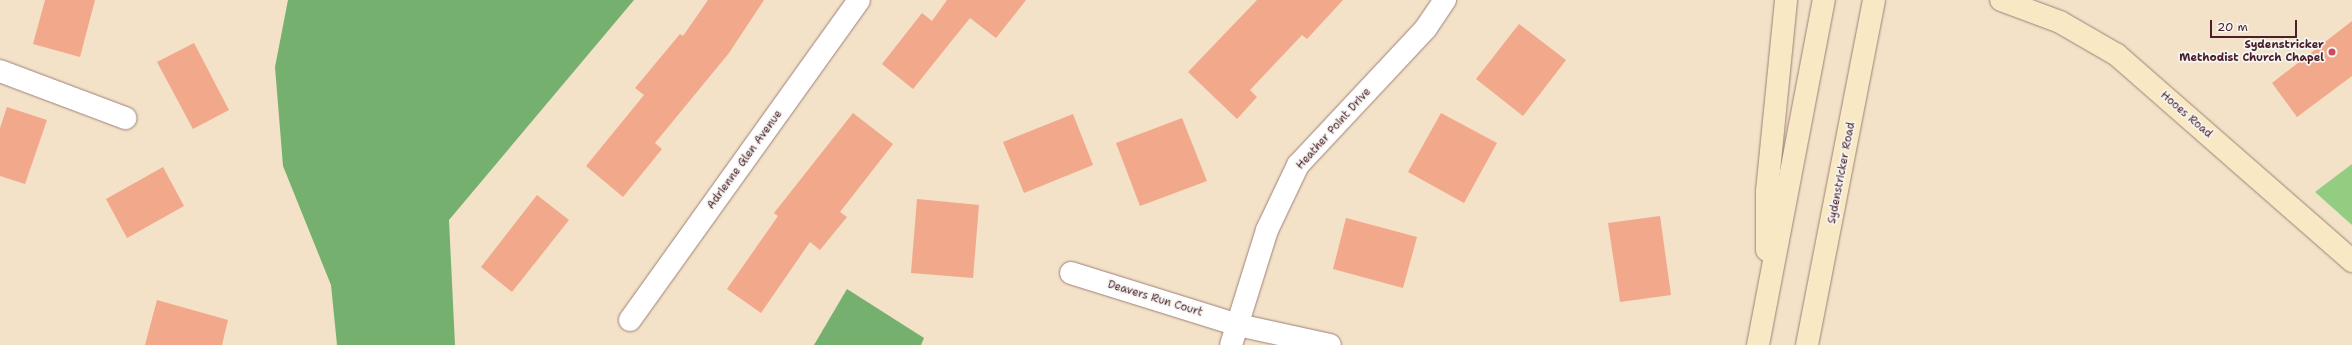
<!DOCTYPE html>
<style>
body{margin:0}
#map{position:relative;width:2352px;height:345px;overflow:hidden;background:#f3e1c8;font-family:"Shantell Sans",sans-serif}
div>[style]{position:absolute}
[style*='--x']{left:calc(var(--x)*1px);top:calc(var(--y)*1px);width:calc(var(--w)*1px);rotate:calc(var(--a)*1deg)}
.green>*{inset:0;background:#93cd81}
.forest>*{inset:0;background:#76b06f}
.building>*{inset:0;background:#f2a88b}
.roads{filter:drop-shadow(0 0 1px #9e807a) drop-shadow(0 0 1px #9e807a)}
.street>*{height:22px;margin:-11px;padding:0 11px;transform-origin:11px;border-radius:11px;background:#fff}
.secondary>*{height:22px;margin:-11px;padding:0 11px;transform-origin:11px;border-radius:11px;background:#f8e8c3}
.dots>*{width:11px;height:11px;translate:-50% -50%;box-sizing:border-box;border:2px solid #f6f6f2;border-radius:50%}
span{translate:-50% -50%;white-space:nowrap;text-align:center;line-height:1.15;-webkit-text-stroke:3.5px #f6f6f2;paint-order:stroke}
.poi-label{font-size:11px;color:#4a1f2b;font-weight:700}
.right{translate:-100% -50%;text-align:right}
.street-label{font-size:11px;color:#4a1f2b}
.scale{position:absolute;left:2210px;top:20px;width:87px;height:18px;box-sizing:border-box;border:2px solid #4a1f2b;border-top:0;padding-left:5px;font-size:12px;line-height:14px;white-space:nowrap;color:#4a1f2b;-webkit-text-stroke:3px #f6f6f2;paint-order:stroke}
</style>
<div id="map">
<div class="green">
<i style="clip-path:polygon(2352px 164px,2352px 225px,2315px 192px)"></i>
</div>
<div class="forest">
<i style="clip-path:polygon(288px 0,634px 0,449px 220px,455px 345px,337px 345px,331px 285px,283px 166px,275px 67px)"></i>
<i style="clip-path:polygon(847px 289px,924px 338px,921px 345px,814px 345px)"></i>
</div>
<div class="building">
<i style="clip-path:polygon(45px 0,95px 0,80px 57px,33px 44px)"></i>
<i style="clip-path:polygon(708px 0,764px 0,729px 53px,655px 143px,662px 149px,623px 197px,586px 166px,644px 95px,635px 88px,680px 34px,683px 36px)"></i>
<i style="clip-path:polygon(947px 0,1026px 0,996px 38px,970px 18px,913px 89px,882px 64px,922px 13px,932px 21px)"></i>
<i style="clip-path:polygon(1257px 0,1343px 0,1307px 39px,1302px 35px,1250px 90px,1257px 97px,1237px 119px,1188px 72px)"></i>
<i style="clip-path:polygon(2352px 21px,2352px 76px,2297px 117px,2272px 83px)"></i>
<i style="clip-path:polygon(1519px 24px,1566px 60px,1523px 116px,1476px 79px)"></i>
<i style="clip-path:polygon(194px 43px,229px 110px,193px 129px,157px 62px)"></i>
<i style="clip-path:polygon(7px 107px,47px 120px,25px 184px,0 176px,0 128px)"></i>
<i style="clip-path:polygon(853px 113px,893px 144px,840px 212px,847px 217px,820px 250px,810px 242px,761px 313px,727px 289px,778px 216px,774px 213px)"></i>
<i style="clip-path:polygon(1441px 113px,1497px 143px,1464px 203px,1408px 172px)"></i>
<i style="clip-path:polygon(1073px 114px,1093px 165px,1024px 193px,1003px 142px)"></i>
<i style="clip-path:polygon(1182px 118px,1207px 181px,1140px 206px,1116px 143px)"></i>
<i style="clip-path:polygon(163px 167px,184px 206px,127px 238px,106px 199px)"></i>
<i style="clip-path:polygon(537px 195px,569px 220px,512px 292px,481px 267px)"></i>
<i style="clip-path:polygon(917px 199px,979px 205px,973px 278px,911px 273px)"></i>
<i style="clip-path:polygon(1660px 216px,1671px 295px,1620px 302px,1608px 223px)"></i>
<i style="clip-path:polygon(1346px 218px,1417px 237px,1403px 288px,1333px 269px)"></i>
<i style="clip-path:polygon(157px 300px,228px 320px,222px 345px,145px 345px)"></i>
</div>
<div class="roads">
<div class="street">
<i style="--x:0;--y:71;--w:134;--a:20.6"></i>
<i style="--x:1071;--y:273;--w:175;--a:17.3"></i>
<i style="--x:1238;--y:325;--w:94;--a:12.3"></i>
<i style="--x:630;--y:320;--w:393;--a:-54.4"></i>
<i style="--x:1231;--y:345;--w:121;--a:-72.6"></i>
<i style="--x:1267;--y:230;--w:72;--a:-64.5"></i>
<i style="--x:1298;--y:165;--w:187;--a:-46.9"></i>
<i style="--x:1426;--y:28;--w:34;--a:-56"></i>
</div>
<div class="secondary">
<i style="--x:2001;--y:0;--w:63;--a:20.4"></i>
<i style="--x:2060;--y:22;--w:66;--a:30.1"></i>
<i style="--x:2117;--y:55;--w:313;--a:41.2"></i>
<i style="--x:1767;--y:250;--w:59;--a:-90"></i>
<i style="--x:1767;--y:191;--w:192;--a:-84.3"></i>
<i style="--x:1758;--y:345;--w:351;--a:-79.2"></i>
<i style="--x:1807;--y:345;--w:351;--a:-79"></i>
</div>
</div>
<div class="dots">
<i style="left:2332px;top:52px;background:#d1495b"></i>
</div>
<div class="poi-label">
<span class="right" style="left:2324px;top:52px">Sydenstricker<br>Methodist Church Chapel</span>
</div>
<div class="street-label">
<span style="left:2186px;top:115px;rotate:41deg">Hooes Road</span>
<span style="left:1334px;top:129px;rotate:-48deg">Heather Point Drive</span>
<span style="left:745px;top:160px;rotate:-54deg">Adrienne Glen Avenue</span>
<span style="left:1842px;top:173px;rotate:-79deg">Sydenstricker Road</span>
<span style="left:1155px;top:299px;rotate:17deg">Deavers Run Court</span>
</div>
<div class="scale">20 m</div>
</div>
